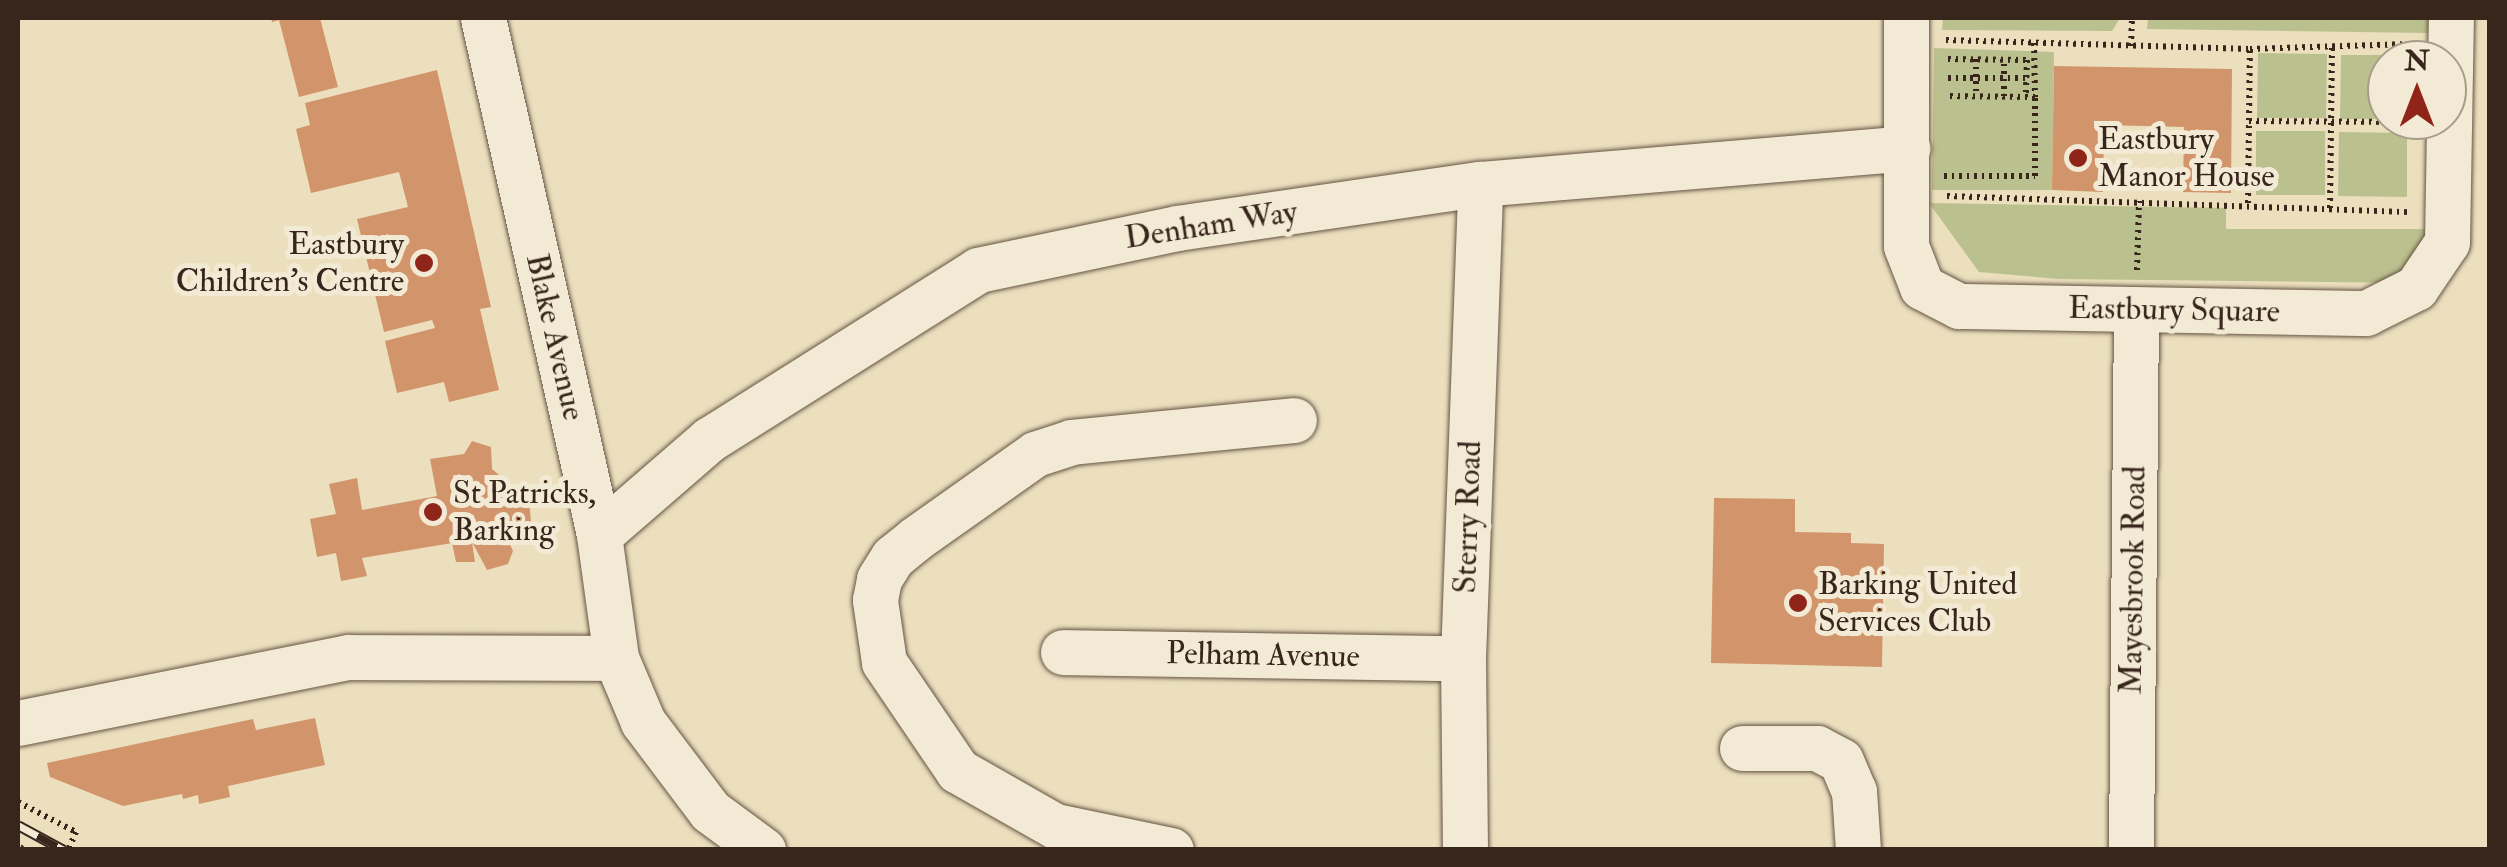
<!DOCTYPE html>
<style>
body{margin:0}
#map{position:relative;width:2507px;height:867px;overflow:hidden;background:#ebdfbd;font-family:"IM FELL Double Pica",serif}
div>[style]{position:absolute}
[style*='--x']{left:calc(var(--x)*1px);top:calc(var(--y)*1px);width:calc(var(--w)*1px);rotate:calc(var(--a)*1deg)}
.green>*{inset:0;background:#bbc18e}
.building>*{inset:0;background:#d2956b}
.path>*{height:6px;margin-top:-3px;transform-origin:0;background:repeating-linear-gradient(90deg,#38261d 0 2.5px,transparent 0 7.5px)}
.roads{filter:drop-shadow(0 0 2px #655445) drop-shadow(0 0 2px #655445)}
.minor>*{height:45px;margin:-22.5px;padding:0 22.5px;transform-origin:22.5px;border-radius:22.5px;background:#f2ead4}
.rail>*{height:11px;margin-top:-5.5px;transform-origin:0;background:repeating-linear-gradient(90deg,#f2ead4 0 22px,#38261d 0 44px);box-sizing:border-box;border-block:2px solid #38261d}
.dots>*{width:28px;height:28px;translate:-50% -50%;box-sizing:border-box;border:5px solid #f2ead4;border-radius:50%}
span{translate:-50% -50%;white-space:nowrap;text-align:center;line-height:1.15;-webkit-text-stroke:10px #f2ead4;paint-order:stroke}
.poi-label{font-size:32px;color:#38261d}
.left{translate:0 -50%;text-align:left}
.right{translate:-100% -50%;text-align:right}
.street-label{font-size:32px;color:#38261d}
.frame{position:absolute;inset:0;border:20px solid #38261d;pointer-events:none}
.north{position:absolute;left:2367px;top:40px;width:100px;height:100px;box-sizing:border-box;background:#f2ead4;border:2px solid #a89c8b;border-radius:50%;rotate:0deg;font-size:28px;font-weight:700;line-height:40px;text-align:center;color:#38261d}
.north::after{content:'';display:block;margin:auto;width:35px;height:45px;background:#8f2418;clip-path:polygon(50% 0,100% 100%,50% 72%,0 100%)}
</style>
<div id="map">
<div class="green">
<i style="clip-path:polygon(1943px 18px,2120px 18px,2112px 31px,1942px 30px)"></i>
<i style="clip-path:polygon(2148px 18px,2429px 18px,2428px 33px,2147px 29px)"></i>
<i style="clip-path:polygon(1934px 48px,2054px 52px,2052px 190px,1932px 190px)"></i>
<i style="clip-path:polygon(2258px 53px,2327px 54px,2326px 118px,2257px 118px)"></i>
<i style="clip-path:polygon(2341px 55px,2410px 55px,2409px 60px,2387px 60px,2387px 119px,2340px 119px)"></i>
<i style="clip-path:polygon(2256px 131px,2325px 131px,2325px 195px,2256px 195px)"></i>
<i style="clip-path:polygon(2339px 132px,2407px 133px,2407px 197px,2338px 196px)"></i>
<i style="clip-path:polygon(1929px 203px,2226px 208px,2226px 229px,2425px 229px,2428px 256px,2409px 283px,2059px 279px,1979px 272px)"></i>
</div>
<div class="building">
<i style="clip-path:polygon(271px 18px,320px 18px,338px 87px,299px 97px,279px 20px,272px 22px)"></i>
<i style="clip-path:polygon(2054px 66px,2232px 69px,2231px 193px,2183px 192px,2184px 127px,2104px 125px,2103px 192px,2052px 190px)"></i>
<i style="clip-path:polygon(437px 70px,491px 307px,480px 309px,499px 390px,449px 402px,444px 382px,397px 393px,385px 341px,435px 328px,432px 320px,384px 332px,357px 219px,408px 207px,399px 172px,311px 193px,296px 129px,310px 125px,305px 103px)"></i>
<i style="clip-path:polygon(472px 441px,491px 447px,492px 469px,529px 500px,531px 522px,521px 533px,504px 532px,513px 551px,508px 564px,487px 570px,472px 542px,475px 562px,456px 562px,452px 543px,362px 558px,367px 576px,341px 581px,336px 553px,317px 557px,310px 519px,336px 514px,329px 484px,357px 478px,362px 510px,437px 496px,430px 459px,464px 454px)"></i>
<i style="clip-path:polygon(1714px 498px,1795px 499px,1795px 532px,1851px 533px,1851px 543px,1884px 544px,1882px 667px,1711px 663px)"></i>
<i style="clip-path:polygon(315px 718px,325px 765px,228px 786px,230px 797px,199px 804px,198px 795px,183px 799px,182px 794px,123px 806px,50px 777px,47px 763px,253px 719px,256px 730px)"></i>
</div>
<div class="path">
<i style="--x:1946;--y:40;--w:304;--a:1.7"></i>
<i style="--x:2250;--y:49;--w:159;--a:-1.8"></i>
<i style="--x:2034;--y:43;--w:54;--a:88.9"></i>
<i style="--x:2131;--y:46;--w:28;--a:-88"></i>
<i style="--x:1948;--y:59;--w:79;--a:0.7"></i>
<i style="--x:2027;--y:60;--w:36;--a:92"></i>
<i style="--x:1976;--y:59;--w:37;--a:90"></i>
<i style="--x:1948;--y:78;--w:78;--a:0"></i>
<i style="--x:2004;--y:96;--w:36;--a:-90"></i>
<i style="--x:2249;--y:121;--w:159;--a:0.4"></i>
<i style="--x:1944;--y:176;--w:91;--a:0"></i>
<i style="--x:2035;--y:176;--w:79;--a:-90"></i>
<i style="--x:2035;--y:97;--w:87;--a:-179.3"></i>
<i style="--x:1947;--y:196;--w:462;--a:2"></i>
<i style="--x:2248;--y:203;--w:154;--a:-89.3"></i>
<i style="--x:2330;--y:208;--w:165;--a:-89.3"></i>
<i style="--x:2137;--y:270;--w:69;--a:-88.3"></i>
<i style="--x:18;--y:802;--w:65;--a:27.3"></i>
<i style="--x:76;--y:832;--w:20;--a:114"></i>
</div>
<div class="roads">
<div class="minor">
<i style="--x:483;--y:18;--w:530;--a:77.35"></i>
<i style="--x:599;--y:535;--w:124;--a:82.1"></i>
<i style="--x:616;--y:658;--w:69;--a:67.1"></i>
<i style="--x:643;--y:722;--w:111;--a:53"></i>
<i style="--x:710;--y:811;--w:66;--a:36.3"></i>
<i style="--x:1906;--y:18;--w:228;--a:90"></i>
<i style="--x:1906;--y:246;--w:44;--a:68.7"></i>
<i style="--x:1922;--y:287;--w:42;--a:27.2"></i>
<i style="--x:1959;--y:306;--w:407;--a:1"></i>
<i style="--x:2366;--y:313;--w:56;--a:-26.6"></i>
<i style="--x:2416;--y:288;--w:55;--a:-56"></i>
<i style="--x:2447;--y:242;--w:224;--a:-89"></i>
<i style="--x:599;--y:535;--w:147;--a:-40.9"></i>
<i style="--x:710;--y:439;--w:317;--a:-32.2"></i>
<i style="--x:978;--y:270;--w:203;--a:-11.9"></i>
<i style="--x:1177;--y:228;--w:306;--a:-8.3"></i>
<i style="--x:1480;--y:184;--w:429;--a:-4.8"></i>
<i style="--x:1063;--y:652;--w:400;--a:0.9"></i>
<i style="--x:18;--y:723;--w:337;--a:-11.3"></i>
<i style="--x:348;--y:657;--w:268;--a:0.2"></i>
<i style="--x:1742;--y:748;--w:75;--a:0"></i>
<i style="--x:1817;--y:748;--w:27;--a:28"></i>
<i style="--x:1841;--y:761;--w:33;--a:67"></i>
<i style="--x:1854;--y:791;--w:59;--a:86.1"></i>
<i style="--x:1171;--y:850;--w:118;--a:-168.3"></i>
<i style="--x:1055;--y:826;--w:112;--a:-150.4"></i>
<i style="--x:958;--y:771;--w:132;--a:-124.2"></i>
<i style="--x:884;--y:662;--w:63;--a:-98.3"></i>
<i style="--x:875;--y:600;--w:21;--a:-79"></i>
<i style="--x:879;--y:579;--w:26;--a:-58"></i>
<i style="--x:893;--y:557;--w:28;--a:-39"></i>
<i style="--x:915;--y:539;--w:147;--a:-35.3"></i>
<i style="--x:1035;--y:454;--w:38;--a:-18"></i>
<i style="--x:1071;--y:442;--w:224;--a:-5.6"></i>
<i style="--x:1465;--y:850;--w:192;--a:-90.6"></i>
<i style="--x:1463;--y:658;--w:474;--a:-87.9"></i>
<i style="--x:2131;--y:850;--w:540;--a:-89.47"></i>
</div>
</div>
<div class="rail">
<i style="--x:18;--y:825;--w:52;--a:28.5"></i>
<i style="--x:18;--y:848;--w:3;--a:45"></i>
</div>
<div class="dots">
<i style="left:2078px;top:158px;background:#8f2418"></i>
<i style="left:424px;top:263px;background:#8f2418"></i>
<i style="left:433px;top:512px;background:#8f2418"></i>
<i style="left:1798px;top:603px;background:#8f2418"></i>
</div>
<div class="poi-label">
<span class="left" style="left:2098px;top:158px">Eastbury<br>Manor House</span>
<span class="right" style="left:404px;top:263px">Eastbury<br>Children's Centre</span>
<span class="left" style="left:453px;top:512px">St Patricks,<br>Barking</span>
<span class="left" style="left:1818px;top:603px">Barking United<br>Services Club</span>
</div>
<div class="street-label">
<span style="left:1211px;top:225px;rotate:-9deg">Denham Way</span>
<span style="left:2174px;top:310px;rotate:1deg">Eastbury Square</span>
<span style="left:555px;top:337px;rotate:77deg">Blake Avenue</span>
<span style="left:1468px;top:517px;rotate:-88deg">Sterry Road</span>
<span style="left:2133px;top:580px;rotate:-89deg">Mayesbrook Road</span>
<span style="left:1263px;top:655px;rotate:1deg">Pelham Avenue</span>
</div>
<div class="frame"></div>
<div class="north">N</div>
</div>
